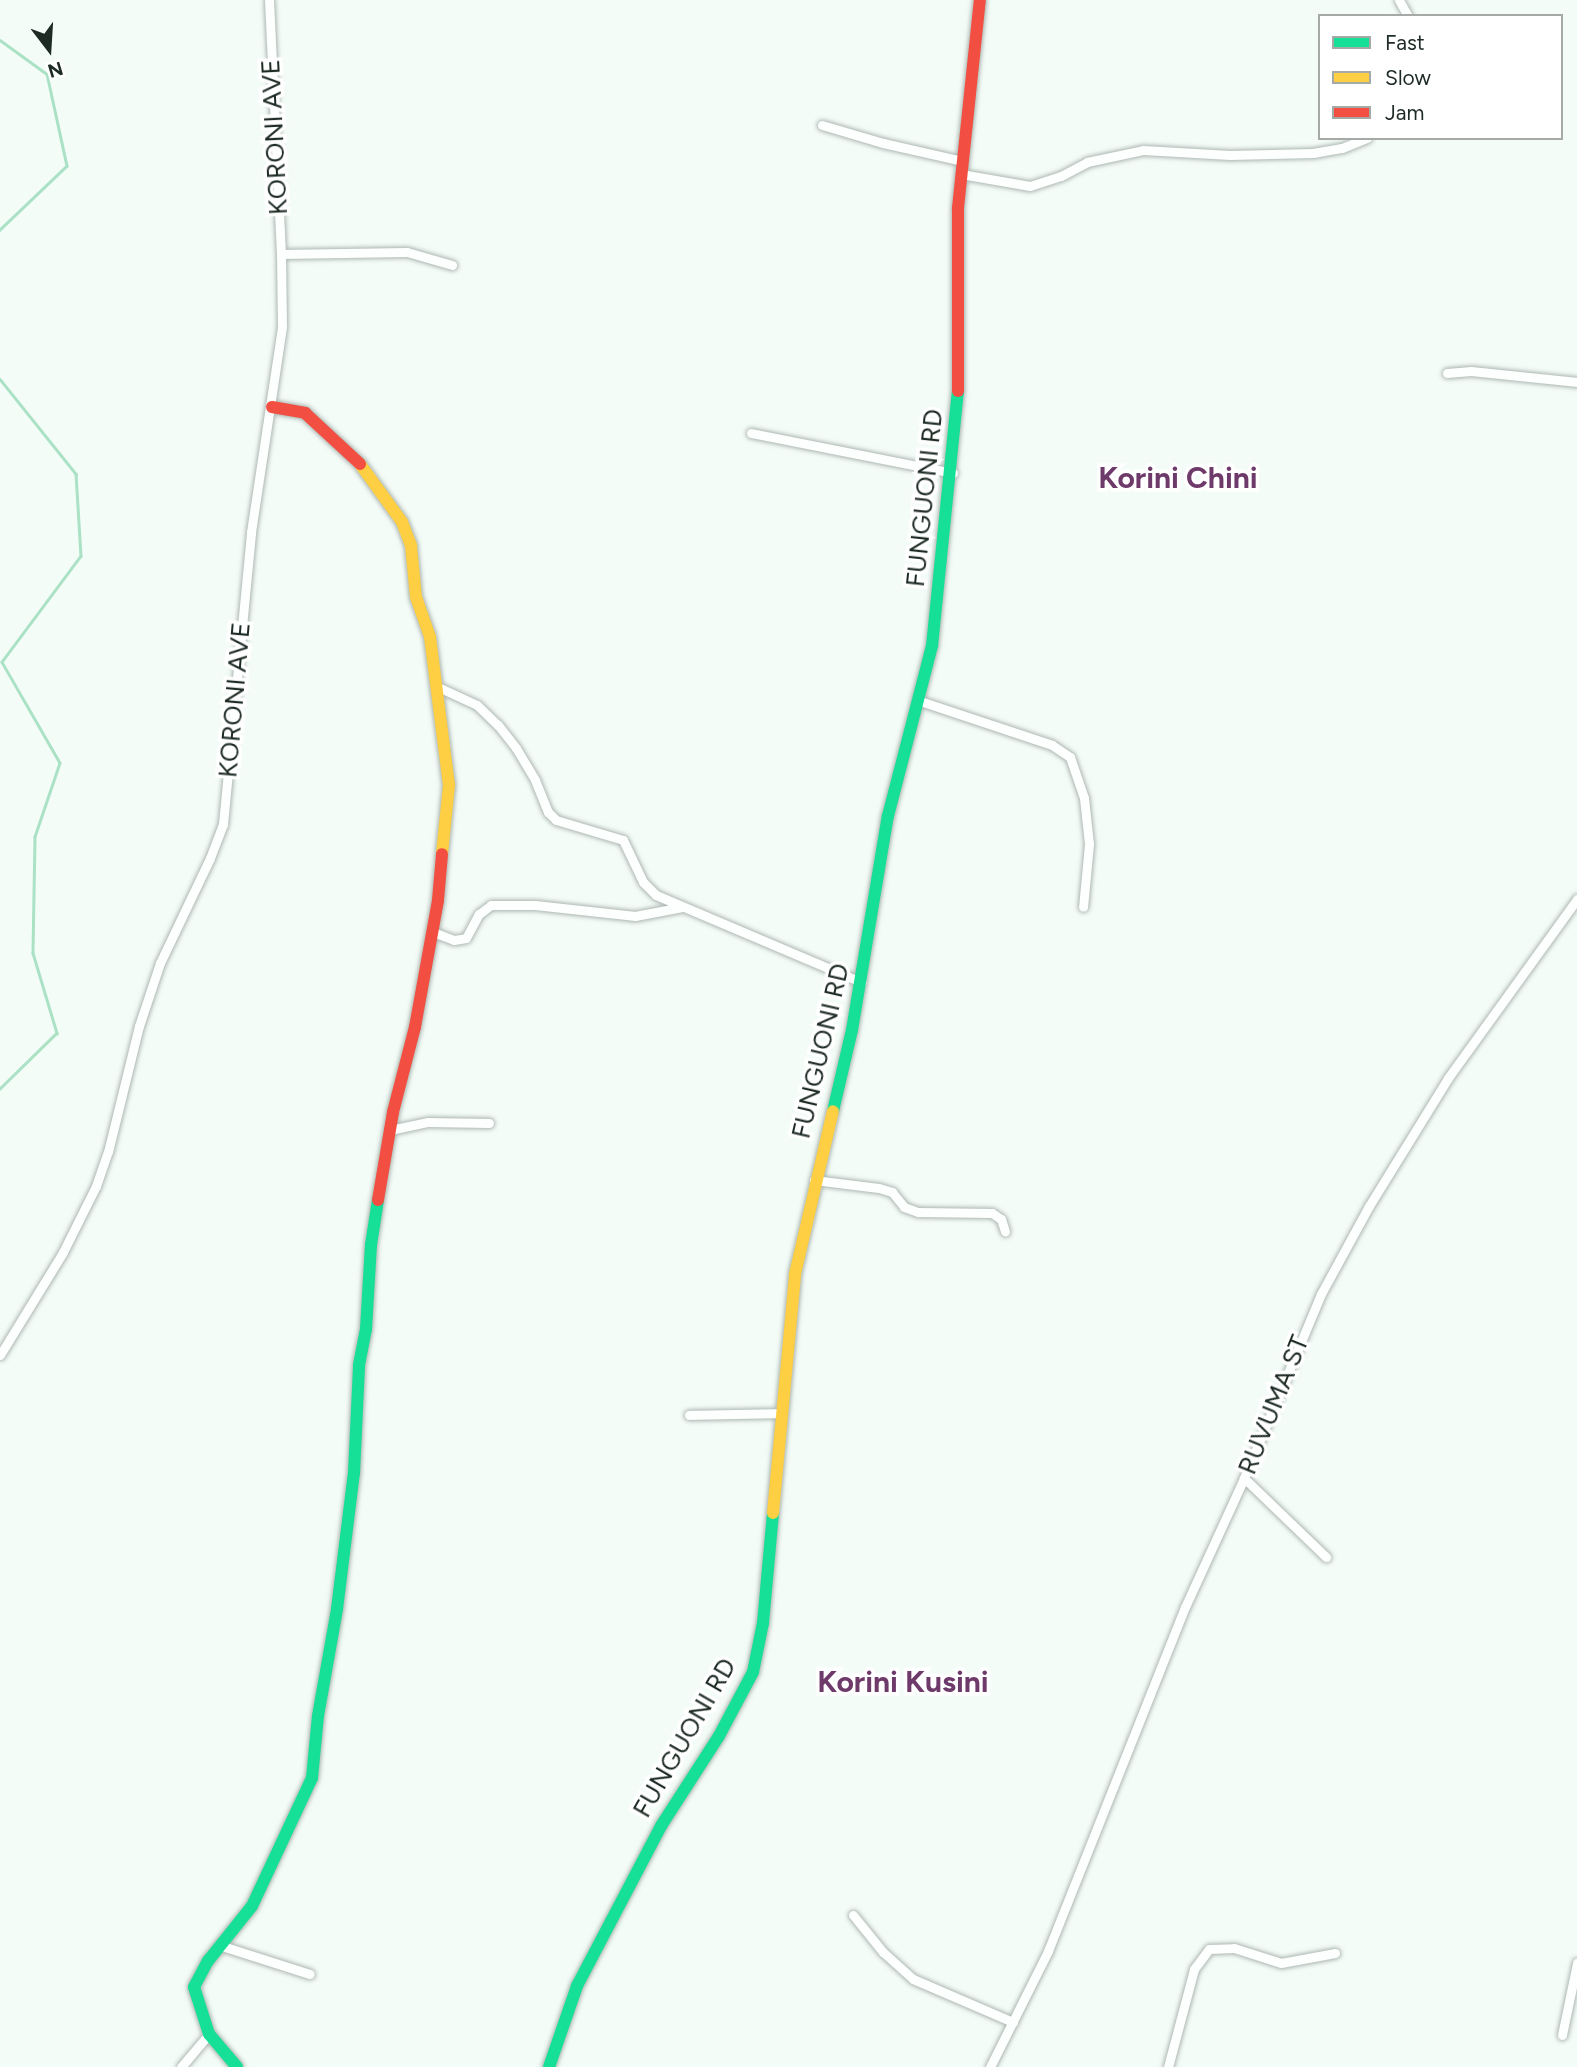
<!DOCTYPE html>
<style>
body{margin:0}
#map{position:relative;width:1577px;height:2067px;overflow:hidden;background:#f4fcf8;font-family:Figtree,sans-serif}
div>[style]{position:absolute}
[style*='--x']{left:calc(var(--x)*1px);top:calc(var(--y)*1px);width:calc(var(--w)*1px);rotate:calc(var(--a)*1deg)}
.stream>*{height:2.5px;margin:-1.25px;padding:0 1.25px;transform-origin:1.25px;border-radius:1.25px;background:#abe2c6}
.roads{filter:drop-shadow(0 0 2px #aeb8b2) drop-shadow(0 0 2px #aeb8b2)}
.street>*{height:9px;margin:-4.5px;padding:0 4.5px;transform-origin:4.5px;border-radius:4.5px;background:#fdfffe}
.fast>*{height:12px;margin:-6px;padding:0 6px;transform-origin:6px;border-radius:6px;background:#16e098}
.slow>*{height:12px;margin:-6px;padding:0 6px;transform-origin:6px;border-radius:6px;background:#ffcf43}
.jam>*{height:12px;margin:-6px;padding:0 6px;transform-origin:6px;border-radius:6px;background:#f24e42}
span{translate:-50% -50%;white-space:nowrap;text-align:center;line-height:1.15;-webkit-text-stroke:7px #fff;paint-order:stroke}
.street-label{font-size:26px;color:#1e2b24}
.quarter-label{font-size:30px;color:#6e3a6a;font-weight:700}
.legend{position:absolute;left:1318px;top:14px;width:245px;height:126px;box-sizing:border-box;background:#fff;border:2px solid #a5aaa7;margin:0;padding:9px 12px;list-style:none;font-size:21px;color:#1e2b24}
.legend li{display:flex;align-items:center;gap:14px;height:35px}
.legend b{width:35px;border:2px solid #a5aaa7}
.north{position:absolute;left:14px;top:14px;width:70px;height:70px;-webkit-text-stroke:5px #fff;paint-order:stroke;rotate:163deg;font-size:19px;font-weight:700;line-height:28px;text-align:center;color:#1e2b24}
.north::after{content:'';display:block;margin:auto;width:24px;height:32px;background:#1e2b24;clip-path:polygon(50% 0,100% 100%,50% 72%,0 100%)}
</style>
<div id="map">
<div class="stream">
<i style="--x:0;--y:40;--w:58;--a:35.9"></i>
<i style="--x:47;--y:74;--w:94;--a:77.7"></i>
<i style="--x:67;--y:166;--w:93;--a:136.3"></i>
<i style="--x:0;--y:379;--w:122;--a:51.3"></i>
<i style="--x:76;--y:474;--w:82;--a:86.5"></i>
<i style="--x:81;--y:556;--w:132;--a:126.7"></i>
<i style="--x:2;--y:662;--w:116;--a:60.1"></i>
<i style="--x:60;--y:763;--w:78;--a:108.7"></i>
<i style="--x:35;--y:837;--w:116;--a:91"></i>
<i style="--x:33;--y:953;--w:84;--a:73.3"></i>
<i style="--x:57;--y:1033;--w:80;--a:135.5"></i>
</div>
<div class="roads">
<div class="street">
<i style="--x:1399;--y:0;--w:18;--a:61"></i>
<i style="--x:822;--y:125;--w:64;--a:16.4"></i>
<i style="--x:883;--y:143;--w:81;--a:12.8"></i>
<i style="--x:961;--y:174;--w:70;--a:9.9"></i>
<i style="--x:1030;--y:186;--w:33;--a:-18"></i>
<i style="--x:1061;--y:176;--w:30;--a:-28"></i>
<i style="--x:1087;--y:162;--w:57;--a:-12.1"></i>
<i style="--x:1143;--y:150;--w:87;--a:3.3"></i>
<i style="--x:1230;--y:155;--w:83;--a:-1.4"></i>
<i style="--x:1313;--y:153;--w:29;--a:-10"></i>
<i style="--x:1342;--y:148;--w:27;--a:-22"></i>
<i style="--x:281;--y:254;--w:126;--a:-0.9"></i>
<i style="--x:407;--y:252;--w:47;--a:16.1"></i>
<i style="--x:1447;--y:373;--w:24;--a:-5"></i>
<i style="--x:1471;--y:371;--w:107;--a:5.9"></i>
<i style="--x:751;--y:433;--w:206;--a:11.2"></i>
<i style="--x:438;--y:687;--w:43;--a:24.8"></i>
<i style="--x:477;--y:705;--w:29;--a:44"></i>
<i style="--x:498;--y:725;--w:29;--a:52"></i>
<i style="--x:516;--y:748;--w:37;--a:59"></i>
<i style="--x:535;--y:780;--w:35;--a:68"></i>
<i style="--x:548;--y:812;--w:11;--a:45"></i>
<i style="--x:556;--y:820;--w:70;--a:16.6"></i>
<i style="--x:623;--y:840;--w:47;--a:64.5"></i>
<i style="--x:643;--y:882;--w:18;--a:45"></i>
<i style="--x:656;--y:895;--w:223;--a:23"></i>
<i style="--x:920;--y:701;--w:139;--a:18.4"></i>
<i style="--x:1052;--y:745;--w:22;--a:34"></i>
<i style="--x:1070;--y:757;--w:43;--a:71.1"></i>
<i style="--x:1084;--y:798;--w:46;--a:83.8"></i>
<i style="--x:1089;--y:844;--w:63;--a:95.4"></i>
<i style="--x:433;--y:932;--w:22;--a:21"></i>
<i style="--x:454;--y:940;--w:12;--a:-9"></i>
<i style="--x:466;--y:938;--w:27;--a:-62"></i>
<i style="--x:479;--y:914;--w:15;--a:-37"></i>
<i style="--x:491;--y:905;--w:44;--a:0"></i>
<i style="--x:535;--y:905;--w:101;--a:6.3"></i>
<i style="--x:635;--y:916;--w:48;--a:-10.8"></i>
<i style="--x:390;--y:1130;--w:39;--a:-12"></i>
<i style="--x:428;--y:1122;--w:61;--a:0.9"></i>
<i style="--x:814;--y:1180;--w:65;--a:7"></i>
<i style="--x:879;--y:1188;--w:14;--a:17"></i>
<i style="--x:892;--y:1192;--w:19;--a:51"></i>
<i style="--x:904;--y:1207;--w:15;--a:20"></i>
<i style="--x:918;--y:1212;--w:74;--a:0.8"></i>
<i style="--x:992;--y:1213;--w:11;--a:34"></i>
<i style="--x:1001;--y:1219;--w:13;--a:72"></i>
<i style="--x:0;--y:1355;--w:121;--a:-58.5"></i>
<i style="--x:63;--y:1252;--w:74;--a:-63.4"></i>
<i style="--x:96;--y:1186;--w:36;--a:-71"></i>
<i style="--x:108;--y:1152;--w:130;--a:-76.2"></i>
<i style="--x:139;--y:1026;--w:66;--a:-71.6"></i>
<i style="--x:160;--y:963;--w:116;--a:-64.5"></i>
<i style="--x:210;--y:858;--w:36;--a:-69"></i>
<i style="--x:223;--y:824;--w:293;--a:-84.5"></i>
<i style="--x:251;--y:532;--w:208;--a:-81.4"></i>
<i style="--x:282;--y:326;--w:72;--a:-90.8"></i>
<i style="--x:281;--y:254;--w:254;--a:-92.7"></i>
<i style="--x:689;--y:1415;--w:92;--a:-1.2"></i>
<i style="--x:1244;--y:1478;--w:114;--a:43.9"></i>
<i style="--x:853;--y:1915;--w:48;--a:51"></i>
<i style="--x:883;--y:1952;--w:40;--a:42"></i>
<i style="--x:913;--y:1979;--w:109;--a:23.3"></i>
<i style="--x:222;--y:1946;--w:92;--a:17.7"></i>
<i style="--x:1562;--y:2035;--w:74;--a:-78.2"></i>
<i style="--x:181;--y:2067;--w:43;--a:-49.7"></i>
<i style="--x:990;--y:2067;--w:130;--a:-63.4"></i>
<i style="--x:1048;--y:1951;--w:370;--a:-68.3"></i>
<i style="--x:1185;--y:1607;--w:142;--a:-65.4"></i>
<i style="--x:1244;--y:1478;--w:199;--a:-67.3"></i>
<i style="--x:1321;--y:1294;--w:100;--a:-61.4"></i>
<i style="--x:1369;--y:1206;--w:150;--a:-58.3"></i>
<i style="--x:1448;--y:1078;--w:221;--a:-54.2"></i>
<i style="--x:1168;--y:2067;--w:101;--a:-75.1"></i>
<i style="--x:1194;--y:1969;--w:25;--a:-53"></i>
<i style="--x:1209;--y:1949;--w:25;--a:-2"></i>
<i style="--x:1234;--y:1948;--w:49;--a:17.7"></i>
<i style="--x:1281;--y:1963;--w:55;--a:-10.5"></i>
</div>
<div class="fast">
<i style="--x:833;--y:1111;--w:83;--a:-76.8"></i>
<i style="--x:852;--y:1030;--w:217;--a:-80.5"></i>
<i style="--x:888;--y:816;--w:176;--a:-75.5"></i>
<i style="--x:932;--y:646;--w:256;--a:-84.2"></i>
<i style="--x:237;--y:2067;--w:43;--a:-130.3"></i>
<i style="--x:209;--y:2034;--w:49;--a:-107.7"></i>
<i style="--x:194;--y:1987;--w:30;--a:-62"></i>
<i style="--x:208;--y:1961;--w:70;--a:-51.3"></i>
<i style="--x:252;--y:1906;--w:141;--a:-64.9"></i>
<i style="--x:312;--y:1778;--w:62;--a:-84.5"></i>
<i style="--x:318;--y:1716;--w:109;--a:-79.9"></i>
<i style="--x:337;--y:1609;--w:137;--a:-82.9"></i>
<i style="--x:354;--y:1473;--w:108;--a:-87.3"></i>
<i style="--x:359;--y:1365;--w:37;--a:-79"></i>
<i style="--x:366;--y:1329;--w:84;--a:-86.6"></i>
<i style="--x:371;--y:1245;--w:46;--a:-81.2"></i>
<i style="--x:549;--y:2067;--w:86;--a:-70.9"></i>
<i style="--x:577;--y:1986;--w:181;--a:-62.3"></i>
<i style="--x:661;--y:1826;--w:107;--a:-57.2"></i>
<i style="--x:719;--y:1736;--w:72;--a:-62"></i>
<i style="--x:753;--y:1672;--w:50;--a:-78.5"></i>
<i style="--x:763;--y:1623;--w:110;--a:-84.8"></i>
</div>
<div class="slow">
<i style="--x:360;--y:464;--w:72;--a:54.1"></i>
<i style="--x:402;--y:522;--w:26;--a:69"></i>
<i style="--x:411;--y:546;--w:51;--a:84.4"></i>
<i style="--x:416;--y:597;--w:42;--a:70.7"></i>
<i style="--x:430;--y:637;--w:149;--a:82.7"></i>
<i style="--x:449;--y:785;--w:69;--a:95.8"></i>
<i style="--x:773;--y:1513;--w:240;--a:-84.7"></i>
<i style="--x:795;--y:1274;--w:167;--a:-76.9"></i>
</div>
<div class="jam">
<i style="--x:958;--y:391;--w:183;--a:-90"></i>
<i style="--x:958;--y:208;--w:209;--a:-84"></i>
<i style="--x:272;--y:407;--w:34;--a:10"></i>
<i style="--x:305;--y:413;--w:75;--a:42.8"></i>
<i style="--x:378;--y:1200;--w:89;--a:-80.3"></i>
<i style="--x:393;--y:1112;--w:88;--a:-75.5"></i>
<i style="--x:415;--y:1027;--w:129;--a:-79.7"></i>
<i style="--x:438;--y:900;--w:46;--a:-85"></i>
</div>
</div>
<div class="street-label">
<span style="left:275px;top:137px;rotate:-93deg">KORONI AVE</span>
<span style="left:925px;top:498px;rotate:-84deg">FUNGUONI RD</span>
<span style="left:235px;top:700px;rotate:-85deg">KORONI AVE</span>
<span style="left:821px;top:1051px;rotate:-77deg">FUNGUONI RD</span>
<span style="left:1274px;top:1405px;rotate:-68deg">RUVUMA ST</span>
<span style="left:685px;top:1738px;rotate:-60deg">FUNGUONI RD</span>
</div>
<div class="quarter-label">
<span style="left:1178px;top:478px">Korini Chini</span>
<span style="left:903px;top:1682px">Korini Kusini</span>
</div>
<ul class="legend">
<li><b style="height:9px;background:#16e098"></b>Fast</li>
<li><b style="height:9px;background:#ffcf43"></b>Slow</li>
<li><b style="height:9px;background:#f24e42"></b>Jam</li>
</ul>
<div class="north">N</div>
</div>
